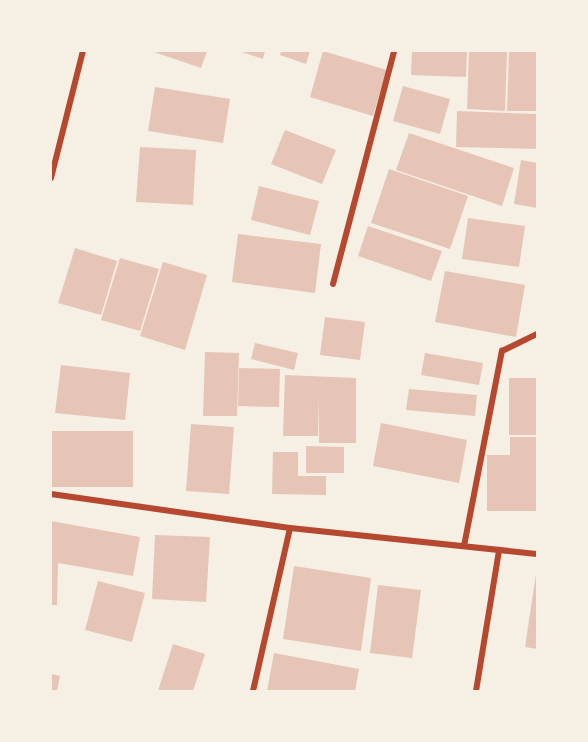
<!DOCTYPE html>
<style>
body{margin:0}
#map{position:relative;width:588px;height:742px;overflow:hidden;background:#f6efe4;font-family:Figtree,sans-serif}
div>[style]{position:absolute}
[style*='--x']{left:calc(var(--x)*1px);top:calc(var(--y)*1px);width:calc(var(--w)*1px);rotate:calc(var(--a)*1deg)}
.building>*{inset:0;background:#e6c5b7}
.minor>*{height:6px;margin:-3px;padding:0 3px;transform-origin:3px;border-radius:3px;background:#b5482f}
span{translate:-50% -50%;white-space:nowrap;text-align:center;line-height:1.15;-webkit-text-stroke:4.5px #f6efe4;paint-order:stroke}
.frame{position:absolute;inset:0;border:52px solid #f6efe4;pointer-events:none}
</style>
<div id="map">
<div class="building">
<i style="clip-path:polygon(151px 51px,207px 51px,201px 68px)"></i>
<i style="clip-path:polygon(239px 51px,265px 51px,263px 59px)"></i>
<i style="clip-path:polygon(281px 51px,310px 51px,306px 64px,280px 55px)"></i>
<i style="clip-path:polygon(323px 51px,387px 70px,373px 116px,310px 97px)"></i>
<i style="clip-path:polygon(412px 51px,467px 51px,466px 77px,411px 75px)"></i>
<i style="clip-path:polygon(469px 51px,507px 51px,505px 111px,467px 109px)"></i>
<i style="clip-path:polygon(509px 51px,537px 51px,537px 111px,507px 111px)"></i>
<i style="clip-path:polygon(403px 86px,450px 99px,440px 134px,393px 121px)"></i>
<i style="clip-path:polygon(155px 87px,230px 99px,223px 143px,148px 131px)"></i>
<i style="clip-path:polygon(457px 111px,537px 114px,537px 149px,456px 147px)"></i>
<i style="clip-path:polygon(285px 130px,336px 150px,322px 184px,271px 164px)"></i>
<i style="clip-path:polygon(409px 133px,514px 168px,502px 206px,396px 170px)"></i>
<i style="clip-path:polygon(140px 147px,196px 150px,193px 205px,136px 202px)"></i>
<i style="clip-path:polygon(521px 160px,537px 163px,537px 208px,514px 204px)"></i>
<i style="clip-path:polygon(389px 169px,468px 196px,450px 249px,371px 223px)"></i>
<i style="clip-path:polygon(259px 186px,319px 201px,310px 235px,251px 220px)"></i>
<i style="clip-path:polygon(468px 218px,525px 226px,519px 267px,462px 259px)"></i>
<i style="clip-path:polygon(368px 226px,442px 251px,431px 281px,358px 256px)"></i>
<i style="clip-path:polygon(238px 234px,321px 244px,315px 293px,232px 282px)"></i>
<i style="clip-path:polygon(75px 248px,117px 261px,101px 315px,58px 303px)"></i>
<i style="clip-path:polygon(120px 258px,159px 269px,140px 331px,101px 320px)"></i>
<i style="clip-path:polygon(163px 262px,207px 275px,185px 350px,140px 336px)"></i>
<i style="clip-path:polygon(445px 271px,525px 285px,516px 337px,435px 322px)"></i>
<i style="clip-path:polygon(325px 317px,365px 322px,360px 360px,320px 355px)"></i>
<i style="clip-path:polygon(255px 343px,298px 353px,294px 370px,251px 359px)"></i>
<i style="clip-path:polygon(205px 352px,239px 353px,237px 416px,203px 416px)"></i>
<i style="clip-path:polygon(425px 353px,483px 363px,479px 385px,421px 375px)"></i>
<i style="clip-path:polygon(61px 365px,130px 373px,125px 420px,55px 413px)"></i>
<i style="clip-path:polygon(239px 368px,280px 369px,279px 407px,238px 406px)"></i>
<i style="clip-path:polygon(285px 375px,356px 378px,356px 443px,319px 443px,319px 395px,318px 436px,283px 436px)"></i>
<i style="clip-path:polygon(509px 378px,537px 378px,537px 435px,509px 435px)"></i>
<i style="clip-path:polygon(409px 389px,477px 395px,475px 416px,406px 410px)"></i>
<i style="clip-path:polygon(381px 423px,467px 440px,459px 483px,373px 466px)"></i>
<i style="clip-path:polygon(191px 424px,234px 427px,229px 494px,186px 491px)"></i>
<i style="clip-path:polygon(51px 431px,133px 431px,133px 487px,51px 487px)"></i>
<i style="clip-path:polygon(510px 437px,537px 437px,537px 511px,487px 511px,487px 455px,510px 455px)"></i>
<i style="clip-path:polygon(306px 446px,344px 447px,344px 473px,306px 473px)"></i>
<i style="clip-path:polygon(273px 452px,298px 452px,298px 476px,326px 476px,326px 495px,272px 494px)"></i>
<i style="clip-path:polygon(51px 521px,140px 537px,133px 576px,58px 563px,57px 605px,51px 605px)"></i>
<i style="clip-path:polygon(155px 535px,210px 537px,206px 602px,152px 599px)"></i>
<i style="clip-path:polygon(294px 566px,371px 578px,361px 651px,283px 639px)"></i>
<i style="clip-path:polygon(536px 574px,537px 574px,537px 649px,525px 647px)"></i>
<i style="clip-path:polygon(98px 581px,145px 593px,132px 642px,85px 630px)"></i>
<i style="clip-path:polygon(378px 585px,421px 590px,412px 658px,370px 653px)"></i>
<i style="clip-path:polygon(173px 644px,205px 654px,193px 691px,158px 691px)"></i>
<i style="clip-path:polygon(274px 653px,359px 669px,355px 691px,267px 691px)"></i>
<i style="clip-path:polygon(51px 674px,60px 676px,57px 691px,51px 691px)"></i>
</div>
<div class="minor">
<i style="--x:51;--y:178;--w:131;--a:-75.9"></i>
<i style="--x:333;--y:284;--w:241;--a:-75.3"></i>
<i style="--x:51;--y:494;--w:241;--a:8.1"></i>
<i style="--x:290;--y:528;--w:248;--a:6"></i>
<i style="--x:464;--y:546;--w:199;--a:-79"></i>
<i style="--x:502;--y:351;--w:39;--a:-26"></i>
<i style="--x:253;--y:691;--w:167;--a:-77.2"></i>
<i style="--x:476;--y:691;--w:143;--a:-80.7"></i>
</div>
<div class="frame"></div>
</div>
